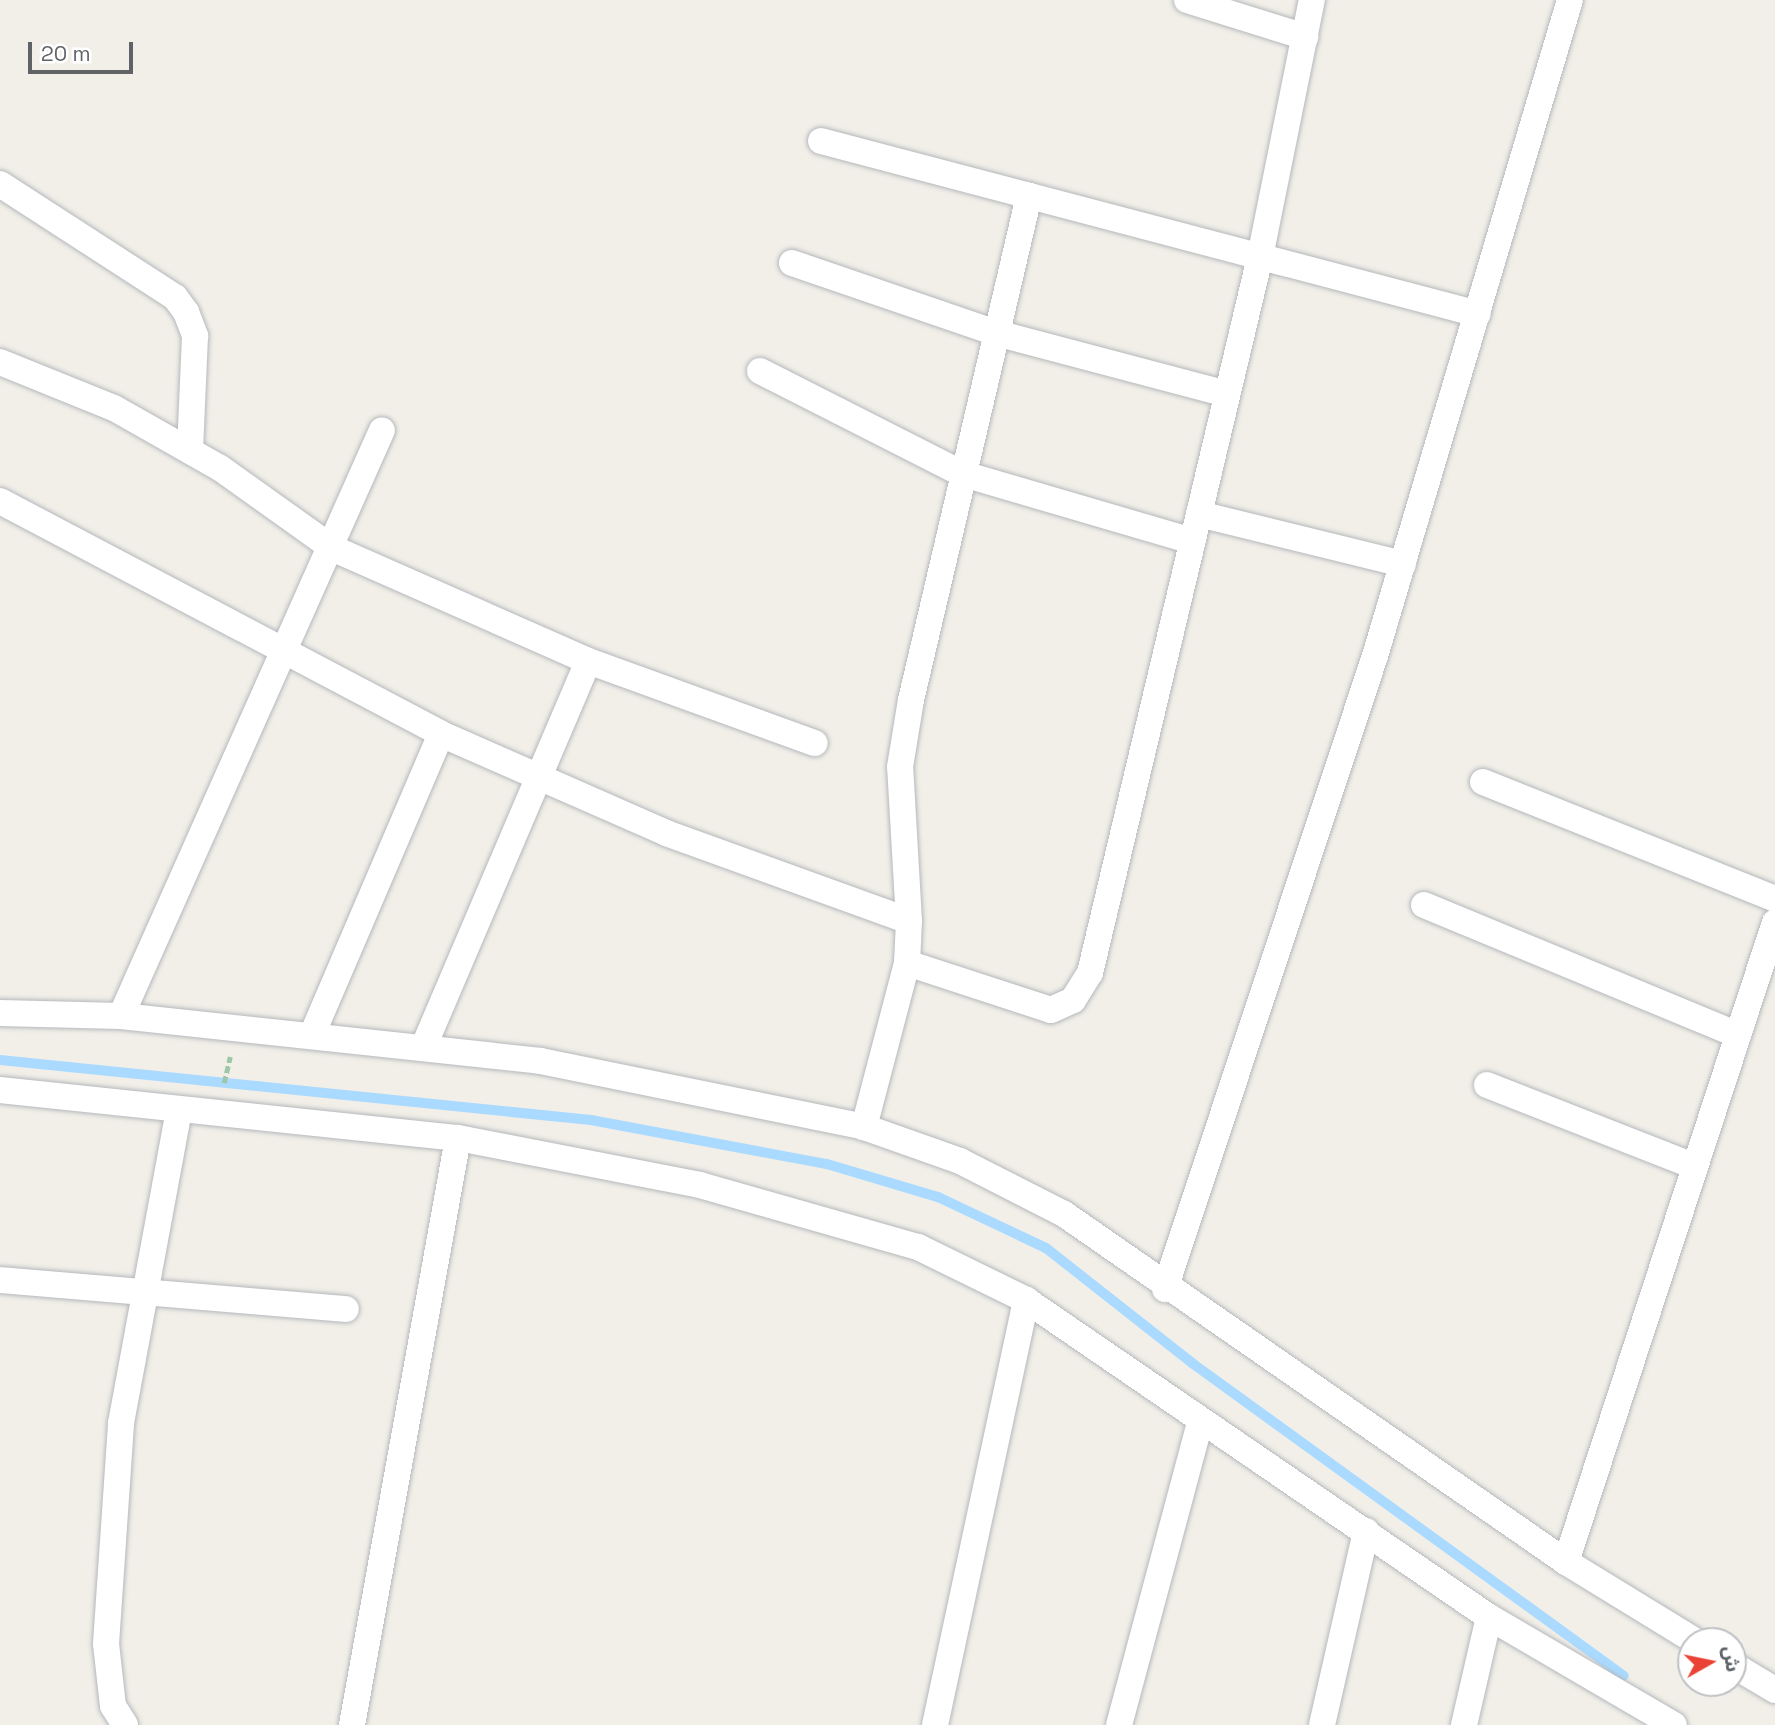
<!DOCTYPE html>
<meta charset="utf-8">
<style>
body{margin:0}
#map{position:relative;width:1775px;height:1725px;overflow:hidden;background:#f1efe8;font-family:"Space Grotesk","Noto Sans Arabic",sans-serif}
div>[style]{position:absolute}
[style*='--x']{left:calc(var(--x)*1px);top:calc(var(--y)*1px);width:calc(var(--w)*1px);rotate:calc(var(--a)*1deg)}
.stream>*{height:10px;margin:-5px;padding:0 5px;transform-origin:5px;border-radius:5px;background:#aadaff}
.path>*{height:4.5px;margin-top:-2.25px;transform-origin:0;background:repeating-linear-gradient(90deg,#9cc7a9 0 7px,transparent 0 10.5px)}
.roads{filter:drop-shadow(0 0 2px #b5b8bc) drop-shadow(0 0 2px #b5b8bc)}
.street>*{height:26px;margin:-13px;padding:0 13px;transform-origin:13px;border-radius:13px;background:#fff}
span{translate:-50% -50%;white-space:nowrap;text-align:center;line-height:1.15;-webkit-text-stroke:5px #fff;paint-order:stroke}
.north{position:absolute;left:1677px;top:1627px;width:70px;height:70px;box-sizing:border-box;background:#fff;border:2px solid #bfc1c3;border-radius:50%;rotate:81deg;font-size:19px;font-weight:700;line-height:28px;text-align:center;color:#5f6368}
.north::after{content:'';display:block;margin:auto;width:24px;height:32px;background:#ea4335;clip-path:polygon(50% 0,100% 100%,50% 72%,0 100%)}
.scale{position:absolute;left:28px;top:42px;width:105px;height:32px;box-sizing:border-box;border:4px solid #5f6368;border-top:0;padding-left:9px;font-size:21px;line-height:24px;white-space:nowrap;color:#5f6368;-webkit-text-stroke:5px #fff;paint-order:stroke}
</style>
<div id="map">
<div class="stream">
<i style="--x:0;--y:1060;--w:594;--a:5.8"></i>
<i style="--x:591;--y:1120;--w:240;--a:10.6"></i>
<i style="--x:827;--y:1164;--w:116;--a:16.6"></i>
<i style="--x:938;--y:1197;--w:119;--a:25.3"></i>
<i style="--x:1046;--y:1248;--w:186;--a:38.2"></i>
<i style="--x:1192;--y:1363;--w:533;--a:35.92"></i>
</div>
<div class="path">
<i style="--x:224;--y:1083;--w:27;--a:-77"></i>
</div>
<div class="roads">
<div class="street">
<i style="--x:1187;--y:0;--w:124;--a:17.4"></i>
<i style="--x:821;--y:141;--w:679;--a:14.75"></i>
<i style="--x:0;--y:184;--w:208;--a:32.9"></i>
<i style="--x:175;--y:297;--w:19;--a:54"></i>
<i style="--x:186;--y:312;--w:26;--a:69"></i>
<i style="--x:195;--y:336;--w:115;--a:92.5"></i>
<i style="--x:792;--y:263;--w:216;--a:18.9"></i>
<i style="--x:996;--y:333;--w:239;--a:14.8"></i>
<i style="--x:0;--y:362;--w:123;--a:22"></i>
<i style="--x:114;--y:408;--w:122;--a:29.5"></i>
<i style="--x:220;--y:468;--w:138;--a:35.5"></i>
<i style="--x:332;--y:548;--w:280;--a:23.8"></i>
<i style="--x:760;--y:371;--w:228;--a:26.9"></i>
<i style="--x:963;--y:474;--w:239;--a:16.3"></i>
<i style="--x:0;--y:501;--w:499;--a:27.8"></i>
<i style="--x:441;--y:734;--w:246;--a:23.7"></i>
<i style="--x:666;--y:833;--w:258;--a:19.9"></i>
<i style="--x:909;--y:921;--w:42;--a:92.7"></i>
<i style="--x:907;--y:963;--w:170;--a:104.7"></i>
<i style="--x:1199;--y:514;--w:210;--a:13.8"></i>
<i style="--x:1483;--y:782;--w:315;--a:21.8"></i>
<i style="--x:1424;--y:905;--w:340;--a:22.5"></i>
<i style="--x:909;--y:921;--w:154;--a:-93.3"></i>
<i style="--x:900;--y:767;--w:68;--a:-80.7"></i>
<i style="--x:911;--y:700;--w:518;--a:-76.82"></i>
<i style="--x:907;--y:963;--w:151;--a:18.1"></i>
<i style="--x:1051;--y:1010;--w:24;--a:-24"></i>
<i style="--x:1073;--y:1000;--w:32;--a:-58"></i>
<i style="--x:1090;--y:973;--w:736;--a:-76.64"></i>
<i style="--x:1260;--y:257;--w:262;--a:-78.6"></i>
<i style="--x:0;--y:1013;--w:121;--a:1.4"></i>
<i style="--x:121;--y:1016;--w:422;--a:6.1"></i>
<i style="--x:541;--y:1061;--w:330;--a:11.5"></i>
<i style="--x:864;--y:1127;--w:102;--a:19.5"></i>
<i style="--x:960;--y:1161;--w:117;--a:27"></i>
<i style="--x:1064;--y:1214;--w:611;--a:34.73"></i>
<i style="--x:1566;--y:1562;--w:151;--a:31.5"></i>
<i style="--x:121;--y:1016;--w:641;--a:-65.99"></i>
<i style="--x:312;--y:1035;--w:327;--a:-66.8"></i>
<i style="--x:424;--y:1046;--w:418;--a:-66.9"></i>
<i style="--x:588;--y:661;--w:241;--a:19.9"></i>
<i style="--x:1487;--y:1085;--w:222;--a:21.4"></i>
<i style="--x:0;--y:1090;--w:461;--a:6"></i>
<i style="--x:458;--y:1138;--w:247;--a:11"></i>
<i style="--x:700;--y:1185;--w:227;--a:15.9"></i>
<i style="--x:918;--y:1247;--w:120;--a:26.1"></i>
<i style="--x:1026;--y:1300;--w:561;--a:34.4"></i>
<i style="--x:1489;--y:1617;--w:214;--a:30.3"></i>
<i style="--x:0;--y:1280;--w:347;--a:4.8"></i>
<i style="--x:1165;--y:1289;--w:667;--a:-71.65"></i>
<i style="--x:1375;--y:656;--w:684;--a:-73.45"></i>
<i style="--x:1566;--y:1562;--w:673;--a:-71.91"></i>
<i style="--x:1733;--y:1665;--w:49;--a:30.8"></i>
<i style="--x:125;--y:1725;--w:22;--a:-122"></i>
<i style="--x:113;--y:1706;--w:62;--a:-96.4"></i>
<i style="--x:106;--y:1644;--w:222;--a:-86.1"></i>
<i style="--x:121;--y:1423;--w:318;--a:-79.5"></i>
<i style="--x:352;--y:1725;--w:596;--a:-79.76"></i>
<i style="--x:935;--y:1725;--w:435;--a:-77.9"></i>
<i style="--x:1119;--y:1725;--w:314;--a:-75"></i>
<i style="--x:1322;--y:1725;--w:199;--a:-77.2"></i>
<i style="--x:1464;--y:1725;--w:111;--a:-77"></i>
</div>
</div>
<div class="north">ش</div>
<div class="scale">20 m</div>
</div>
